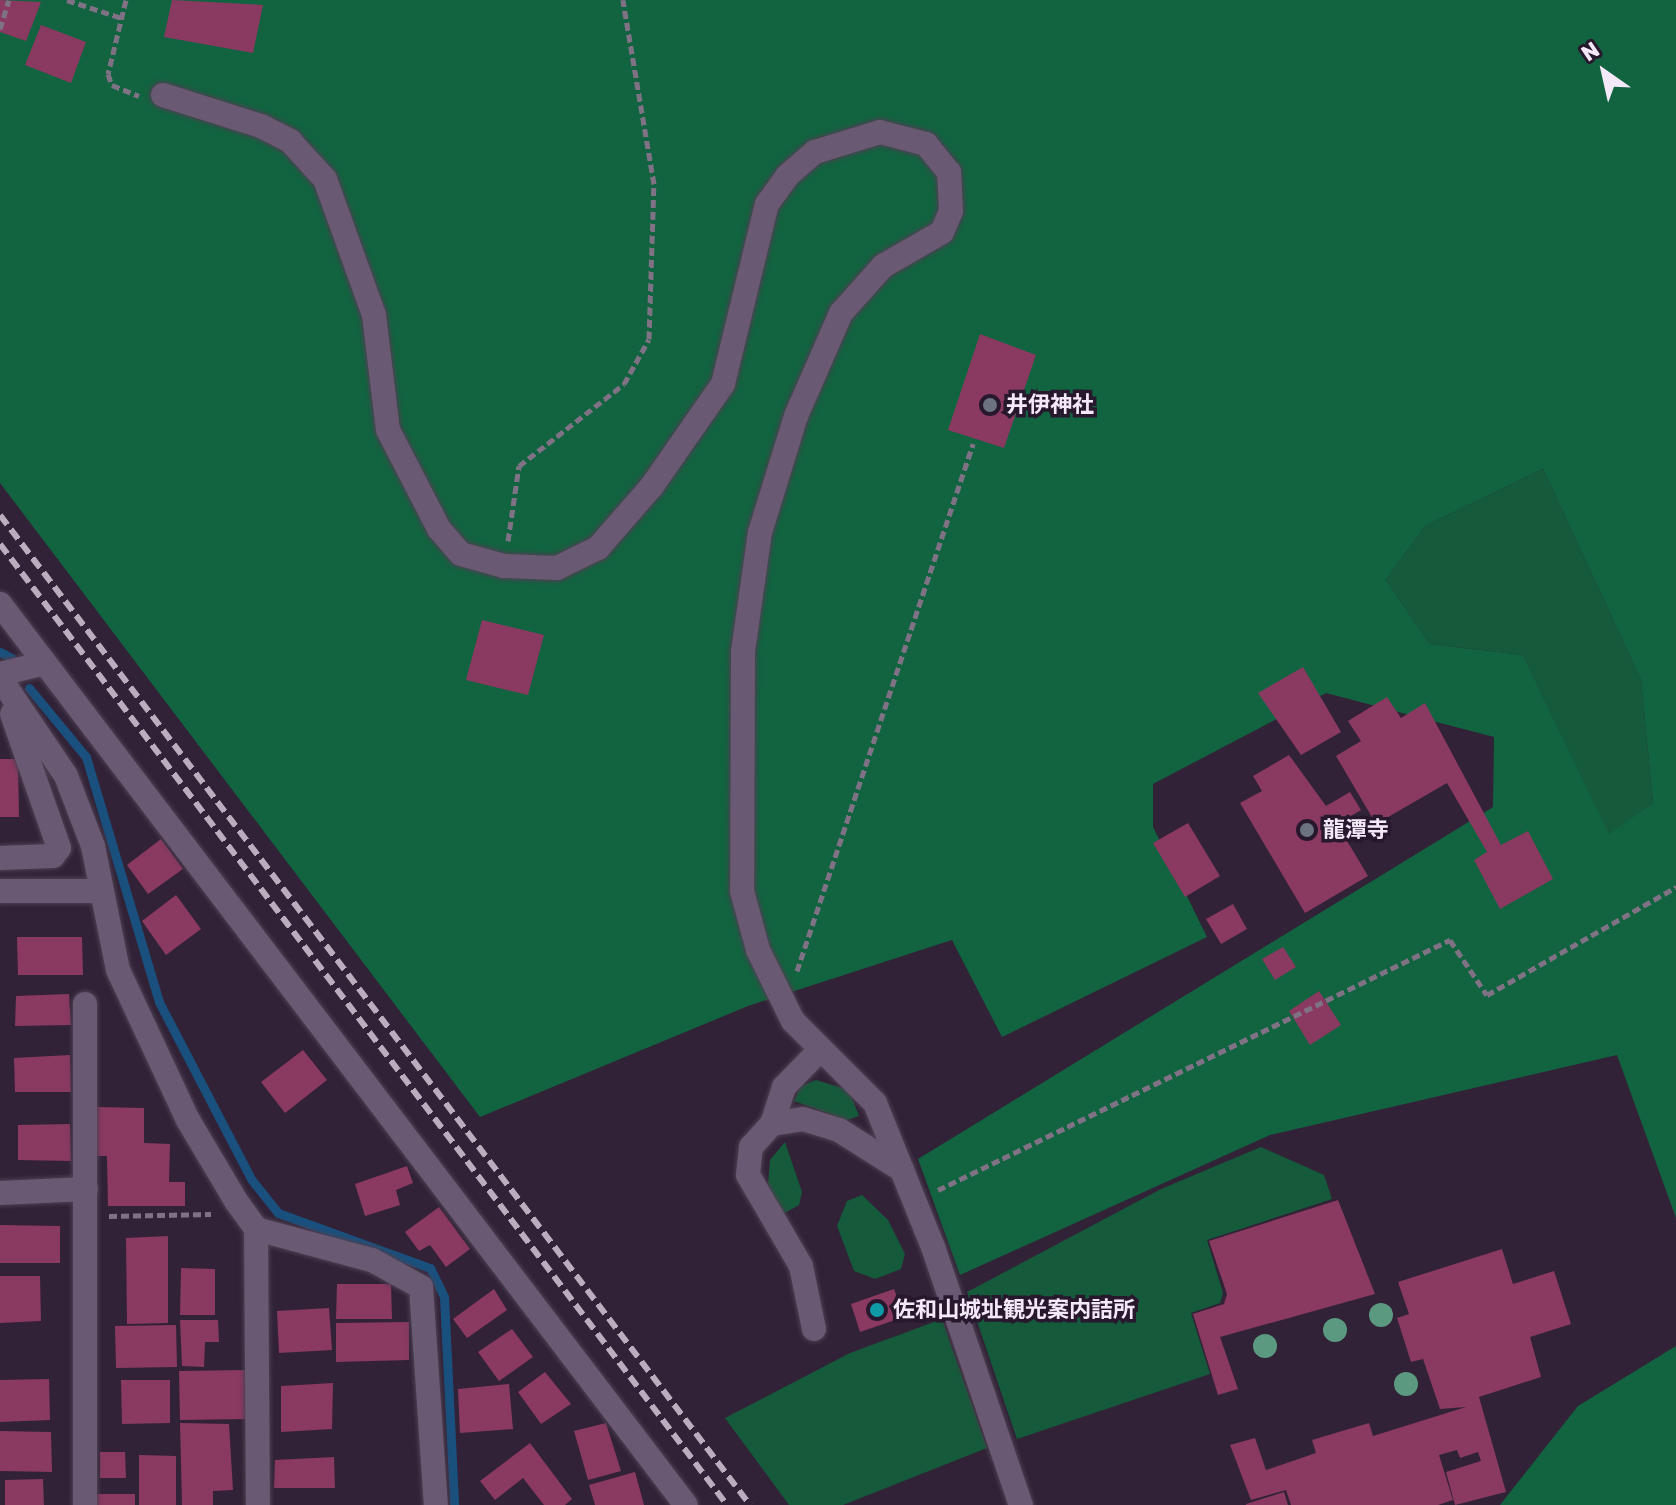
<!DOCTYPE html>
<meta charset="utf-8">
<style>
body{margin:0}
#map{position:relative;width:1676px;height:1505px;overflow:hidden;background:#312237;font-family:Rubik,"Noto Sans JP",sans-serif}
div>[style]{position:absolute}
[style*='--x']{left:calc(var(--x)*1px);top:calc(var(--y)*1px);width:calc(var(--w)*1px);rotate:calc(var(--a)*1deg)}
.green>*{inset:0;background:#155a3b}
.forest>*{inset:0;background:#126340}
.stream>*{height:9px;margin:-4.5px;padding:0 4.5px;transform-origin:4.5px;border-radius:4.5px;background:#1a507d}
.building>*{inset:0;background:#8a3960}
.path>*{height:5px;margin-top:-2.5px;transform-origin:0;background:repeating-linear-gradient(90deg,#807285 0 8px,transparent 0 12px)}
.roads{filter:drop-shadow(0 0 2px #4e4052) drop-shadow(0 0 2px #4e4052)}
.minor>*{height:24px;margin:-12px;padding:0 12px;transform-origin:12px;border-radius:12px;background:#6a5972}
.rail>*{height:6px;margin-top:-3px;transform-origin:0;background:repeating-linear-gradient(90deg,#baaebe 0 12px,transparent 0 18px)}
.trees>*{width:24px;height:24px;margin:-12px;border-radius:50%;background:#5b9a80}
.dots>*{width:22px;height:22px;translate:-50% -50%;box-sizing:border-box;border:4px solid #27182d;border-radius:50%}
span{translate:-50% -50%;white-space:nowrap;text-align:center;line-height:1.15;-webkit-text-stroke:7px #27182d;paint-order:stroke}
.poi-label{font-size:22px;color:#f4e9f8;font-weight:700}
.left{translate:0 -50%;text-align:left}
.north{position:absolute;left:1564px;top:32px;width:80px;height:80px;-webkit-text-stroke:6px #27182d;paint-order:stroke;rotate:326deg;font-size:22px;font-weight:700;line-height:32px;text-align:center;color:#f4e9f8}
.north::after{content:'';display:block;margin:auto;width:28px;height:36px;background:#f4e9f8;clip-path:polygon(50% 0,100% 100%,50% 72%,0 100%)}
</style>
<div id="map">
<div class="green">
<i style="clip-path:polygon(1543px 469px,1641px 680px,1653px 803px,1609px 835px,1523px 655px,1430px 644px,1386px 580px,1425px 526px)"></i>
<i style="clip-path:polygon(816px 1080px,849px 1090px,859px 1116px,847px 1120px,794px 1101px,801px 1086px)"></i>
<i style="clip-path:polygon(785px 1142px,802px 1192px,799px 1205px,783px 1214px,768px 1184px,770px 1160px)"></i>
<i style="clip-path:polygon(1261px 1147px,1324px 1175px,1332px 1199px,1207px 1240px,1223px 1293px,1220px 1303px,1191px 1313px,1210px 1374px,1017px 1439px,967px 1292px,1161px 1189px)"></i>
<i style="clip-path:polygon(862px 1195px,888px 1220px,905px 1254px,901px 1269px,875px 1279px,854px 1271px,837px 1226px,847px 1201px)"></i>
<i style="clip-path:polygon(942px 1319px,987px 1448px,843px 1505px,789px 1505px,725px 1418px,850px 1353px)"></i>
</div>
<div class="forest">
<i style="clip-path:polygon(evenodd,0 0,1676px 0,1676px 1218px,1617px 1055px,1270px 1135px,960px 1275px,918px 1159px,1493px 807px,1494px 737px,1326px 693px,1153px 784px,1153px 827px,1207px 937px,1002px 1037px,952px 940px,748px 1006px,480px 1117px,0 483px,0 0,1543px 469px,1641px 680px,1653px 803px,1609px 834px,1523px 655px,1430px 644px,1386px 580px,1425px 526px,1543px 469px)"></i>
<i style="clip-path:polygon(1676px 1346px,1676px 1505px,1500px 1505px,1578px 1406px)"></i>
</div>
<div class="stream">
<i style="--x:0;--y:652;--w:13;--a:27"></i>
<i style="--x:29;--y:688;--w:89;--a:50.4"></i>
<i style="--x:86;--y:757;--w:256;--a:73.4"></i>
<i style="--x:159;--y:1002;--w:199;--a:62.5"></i>
<i style="--x:251;--y:1179;--w:43;--a:51.5"></i>
<i style="--x:278;--y:1213;--w:162;--a:19.9"></i>
<i style="--x:430;--y:1268;--w:32;--a:64"></i>
<i style="--x:444;--y:1297;--w:208;--a:87.2"></i>
</div>
<div class="building">
<i style="clip-path:polygon(0 0,41px 2px,26px 41px,0 32px)"></i>
<i style="clip-path:polygon(172px 0,263px 5px,253px 53px,164px 37px)"></i>
<i style="clip-path:polygon(41px 25px,86px 42px,71px 83px,25px 65px)"></i>
<i style="clip-path:polygon(980px 334px,1036px 355px,1004px 448px,948px 430px)"></i>
<i style="clip-path:polygon(482px 620px,544px 635px,528px 695px,466px 680px)"></i>
<i style="clip-path:polygon(1303px 667px,1341px 732px,1301px 755px,1258px 693px)"></i>
<i style="clip-path:polygon(1387px 697px,1401px 718px,1425px 703px,1501px 845px,1528px 831px,1553px 879px,1500px 909px,1474px 860px,1487px 852px,1447px 783px,1376px 824px,1336px 756px,1361px 741px,1348px 721px)"></i>
<i style="clip-path:polygon(1289px 755px,1326px 806px,1350px 792px,1361px 810px,1337px 824px,1368px 876px,1305px 913px,1240px 803px,1262px 791px,1253px 776px)"></i>
<i style="clip-path:polygon(0 759px,18px 759px,19px 817px,0 817px)"></i>
<i style="clip-path:polygon(1188px 823px,1220px 876px,1185px 897px,1153px 843px)"></i>
<i style="clip-path:polygon(161px 839px,183px 869px,148px 894px,127px 865px)"></i>
<i style="clip-path:polygon(176px 895px,201px 929px,166px 955px,142px 921px)"></i>
<i style="clip-path:polygon(1233px 904px,1247px 929px,1221px 944px,1206px 919px)"></i>
<i style="clip-path:polygon(17px 937px,82px 937px,83px 975px,18px 975px)"></i>
<i style="clip-path:polygon(1283px 947px,1296px 967px,1275px 980px,1262px 959px)"></i>
<i style="clip-path:polygon(1319px 991px,1341px 1025px,1310px 1045px,1289px 1011px)"></i>
<i style="clip-path:polygon(69px 994px,71px 1025px,15px 1026px,16px 996px)"></i>
<i style="clip-path:polygon(303px 1050px,327px 1080px,285px 1113px,261px 1082px)"></i>
<i style="clip-path:polygon(70px 1055px,71px 1092px,15px 1092px,14px 1058px)"></i>
<i style="clip-path:polygon(95px 1107px,144px 1108px,144px 1143px,170px 1144px,169px 1182px,185px 1182px,185px 1206px,108px 1206px,107px 1156px,95px 1156px)"></i>
<i style="clip-path:polygon(70px 1124px,71px 1161px,18px 1160px,18px 1125px)"></i>
<i style="clip-path:polygon(407px 1166px,413px 1183px,396px 1190px,400px 1205px,365px 1216px,355px 1184px)"></i>
<i style="clip-path:polygon(1338px 1200px,1375px 1294px,1220px 1337px,1238px 1389px,1218px 1395px,1193px 1314px,1224px 1304px,1227px 1294px,1209px 1241px)"></i>
<i style="clip-path:polygon(439px 1207px,470px 1249px,446px 1267px,430px 1245px,419px 1251px,405px 1232px)"></i>
<i style="clip-path:polygon(0 1225px,60px 1226px,60px 1263px,0 1263px)"></i>
<i style="clip-path:polygon(168px 1236px,168px 1323px,127px 1324px,126px 1238px)"></i>
<i style="clip-path:polygon(1502px 1249px,1513px 1284px,1554px 1271px,1571px 1324px,1530px 1337px,1541px 1377px,1479px 1397px,1506px 1492px,1455px 1505px,1446px 1472px,1481px 1461px,1478px 1452px,1460px 1458px,1457px 1450px,1439px 1455px,1453px 1500px,1438px 1505px,1291px 1505px,1286px 1490px,1251px 1500px,1230px 1445px,1255px 1438px,1266px 1470px,1316px 1453px,1312px 1440px,1369px 1423px,1373px 1436px,1466px 1407px,1440px 1409px,1423px 1359px,1411px 1362px,1397px 1318px,1409px 1314px,1398px 1282px)"></i>
<i style="clip-path:polygon(181px 1268px,215px 1269px,215px 1315px,180px 1315px)"></i>
<i style="clip-path:polygon(0 1276px,40px 1276px,41px 1321px,0 1323px)"></i>
<i style="clip-path:polygon(337px 1284px,391px 1284px,392px 1319px,336px 1319px)"></i>
<i style="clip-path:polygon(494px 1289px,507px 1310px,467px 1338px,453px 1319px)"></i>
<i style="clip-path:polygon(894px 1289px,904px 1317px,860px 1332px,851px 1304px)"></i>
<i style="clip-path:polygon(329px 1308px,332px 1350px,279px 1353px,277px 1311px)"></i>
<i style="clip-path:polygon(180px 1320px,218px 1320px,219px 1342px,205px 1342px,204px 1367px,182px 1366px)"></i>
<i style="clip-path:polygon(409px 1322px,409px 1360px,336px 1362px,336px 1323px)"></i>
<i style="clip-path:polygon(176px 1325px,177px 1367px,116px 1368px,115px 1326px)"></i>
<i style="clip-path:polygon(512px 1329px,533px 1357px,499px 1381px,478px 1352px)"></i>
<i style="clip-path:polygon(245px 1370px,246px 1419px,180px 1420px,179px 1371px)"></i>
<i style="clip-path:polygon(545px 1372px,571px 1404px,541px 1424px,518px 1392px)"></i>
<i style="clip-path:polygon(49px 1379px,50px 1420px,0 1422px,0 1380px)"></i>
<i style="clip-path:polygon(121px 1380px,170px 1380px,170px 1423px,122px 1424px)"></i>
<i style="clip-path:polygon(333px 1383px,332px 1429px,281px 1432px,281px 1386px)"></i>
<i style="clip-path:polygon(509px 1384px,513px 1429px,460px 1433px,458px 1389px)"></i>
<i style="clip-path:polygon(180px 1423px,229px 1424px,233px 1490px,213px 1491px,213px 1505px,182px 1505px)"></i>
<i style="clip-path:polygon(606px 1423px,621px 1471px,588px 1480px,574px 1431px)"></i>
<i style="clip-path:polygon(0 1431px,51px 1432px,52px 1472px,0 1471px)"></i>
<i style="clip-path:polygon(530px 1443px,572px 1499px,565px 1505px,544px 1505px,523px 1478px,495px 1500px,480px 1481px)"></i>
<i style="clip-path:polygon(100px 1452px,125px 1452px,126px 1478px,100px 1478px)"></i>
<i style="clip-path:polygon(139px 1455px,176px 1456px,176px 1505px,139px 1505px)"></i>
<i style="clip-path:polygon(334px 1457px,335px 1488px,274px 1488px,275px 1460px)"></i>
<i style="clip-path:polygon(635px 1472px,644px 1505px,595px 1505px,589px 1485px)"></i>
<i style="clip-path:polygon(43px 1479px,44px 1505px,5px 1505px,5px 1480px)"></i>
<i style="clip-path:polygon(1284px 1492px,1288px 1505px,1246px 1505px,1246px 1504px)"></i>
<i style="clip-path:polygon(96px 1494px,135px 1494px,135px 1505px,96px 1505px)"></i>
</div>
<div class="path">
<i style="--x:67;--y:0;--w:58;--a:18.1"></i>
<i style="--x:126;--y:0;--w:76;--a:103.7"></i>
<i style="--x:108;--y:74;--w:12;--a:70"></i>
<i style="--x:112;--y:85;--w:29;--a:22"></i>
<i style="--x:0;--y:29;--w:30;--a:-73"></i>
<i style="--x:508;--y:541;--w:76;--a:-81.7"></i>
<i style="--x:519;--y:466;--w:133;--a:-38"></i>
<i style="--x:624;--y:384;--w:51;--a:-60.9"></i>
<i style="--x:649;--y:339;--w:155;--a:-88.2"></i>
<i style="--x:654;--y:184;--w:187;--a:-99.6"></i>
<i style="--x:797;--y:971;--w:556;--a:-71.53"></i>
<i style="--x:938;--y:1190;--w:570;--a:-26.03"></i>
<i style="--x:1450;--y:940;--w:66;--a:56.1"></i>
<i style="--x:1487;--y:995;--w:218;--a:-29.7"></i>
<i style="--x:109;--y:1216;--w:102;--a:-1.1"></i>
</div>
<div class="roads">
<div class="minor">
<i style="--x:163;--y:95;--w:103;--a:17.6"></i>
<i style="--x:261;--y:126;--w:33;--a:27"></i>
<i style="--x:290;--y:141;--w:52;--a:47.4"></i>
<i style="--x:325;--y:179;--w:145;--a:70.2"></i>
<i style="--x:374;--y:315;--w:116;--a:83.1"></i>
<i style="--x:388;--y:430;--w:111;--a:62.7"></i>
<i style="--x:439;--y:529;--w:33;--a:49"></i>
<i style="--x:461;--y:554;--w:45;--a:15.6"></i>
<i style="--x:504;--y:566;--w:53;--a:2.2"></i>
<i style="--x:557;--y:568;--w:46;--a:-26"></i>
<i style="--x:598;--y:548;--w:82;--a:-48.9"></i>
<i style="--x:652;--y:486;--w:124;--a:-55.2"></i>
<i style="--x:723;--y:384;--w:185;--a:-76.3"></i>
<i style="--x:767;--y:204;--w:34;--a:-54"></i>
<i style="--x:787;--y:176;--w:37;--a:-41"></i>
<i style="--x:815;--y:152;--w:68;--a:-17.1"></i>
<i style="--x:880;--y:132;--w:48;--a:14.6"></i>
<i style="--x:926;--y:144;--w:36;--a:51"></i>
<i style="--x:949;--y:172;--w:39;--a:87"></i>
<i style="--x:951;--y:211;--w:23;--a:113"></i>
<i style="--x:942;--y:232;--w:68;--a:150"></i>
<i style="--x:883;--y:266;--w:63;--a:131.8"></i>
<i style="--x:841;--y:313;--w:112;--a:113.6"></i>
<i style="--x:796;--y:416;--w:121;--a:107.2"></i>
<i style="--x:760;--y:532;--w:121;--a:98.1"></i>
<i style="--x:743;--y:652;--w:239;--a:90.2"></i>
<i style="--x:742;--y:891;--w:61;--a:74.8"></i>
<i style="--x:758;--y:950;--w:79;--a:63.8"></i>
<i style="--x:793;--y:1021;--w:116;--a:45"></i>
<i style="--x:875;--y:1103;--w:155;--a:68.1"></i>
<i style="--x:933;--y:1247;--w:273;--a:71.2"></i>
<i style="--x:0;--y:604;--w:1132;--a:52.72"></i>
<i style="--x:0;--y:674;--w:46;--a:-13.7"></i>
<i style="--x:0;--y:678;--w:118;--a:56"></i>
<i style="--x:66;--y:776;--w:75;--a:68.9"></i>
<i style="--x:93;--y:846;--w:126;--a:78.6"></i>
<i style="--x:118;--y:970;--w:166;--a:65"></i>
<i style="--x:188;--y:1120;--w:94;--a:59.3"></i>
<i style="--x:236;--y:1201;--w:34;--a:54"></i>
<i style="--x:256;--y:1229;--w:120;--a:15"></i>
<i style="--x:372;--y:1260;--w:56;--a:28.9"></i>
<i style="--x:421;--y:1287;--w:219;--a:86.1"></i>
<i style="--x:0;--y:858;--w:53;--a:-2.2"></i>
<i style="--x:53;--y:856;--w:10;--a:-53"></i>
<i style="--x:59;--y:848;--w:142;--a:-109.3"></i>
<i style="--x:0;--y:891;--w:98;--a:0"></i>
<i style="--x:85;--y:1004;--w:501;--a:90"></i>
<i style="--x:772;--y:1124;--w:31;--a:-9"></i>
<i style="--x:803;--y:1119;--w:38;--a:17"></i>
<i style="--x:839;--y:1130;--w:75;--a:32.4"></i>
<i style="--x:0;--y:1193;--w:86;--a:-2.7"></i>
<i style="--x:256;--y:1229;--w:276;--a:89.6"></i>
<i style="--x:814;--y:1329;--w:64;--a:-101.7"></i>
<i style="--x:801;--y:1266;--w:105;--a:-120.2"></i>
<i style="--x:748;--y:1175;--w:28;--a:-84"></i>
<i style="--x:751;--y:1147;--w:31;--a:-48"></i>
<i style="--x:772;--y:1124;--w:39;--a:-72"></i>
<i style="--x:784;--y:1087;--w:47;--a:-45.9"></i>
</div>
</div>
<div class="rail">
<i style="--x:0;--y:515;--w:1242;--a:52.85"></i>
<i style="--x:0;--y:544;--w:1205;--a:52.89"></i>
</div>
<div class="trees">
<i style="left:1381px;top:1315px"></i>
<i style="left:1335px;top:1330px"></i>
<i style="left:1265px;top:1346px"></i>
<i style="left:1406px;top:1384px"></i>
</div>
<div class="dots">
<i style="left:990px;top:405px;background:#6b7280"></i>
<i style="left:1307px;top:830px;background:#6b7280"></i>
<i style="left:877px;top:1310px;background:#0f9aa8"></i>
</div>
<div class="poi-label">
<span class="left" style="left:1006px;top:405px">井伊神社</span>
<span class="left" style="left:1323px;top:830px">龍潭寺</span>
<span class="left" style="left:893px;top:1310px">佐和山城址観光案内詰所</span>
</div>
<div class="north">N</div>
</div>
